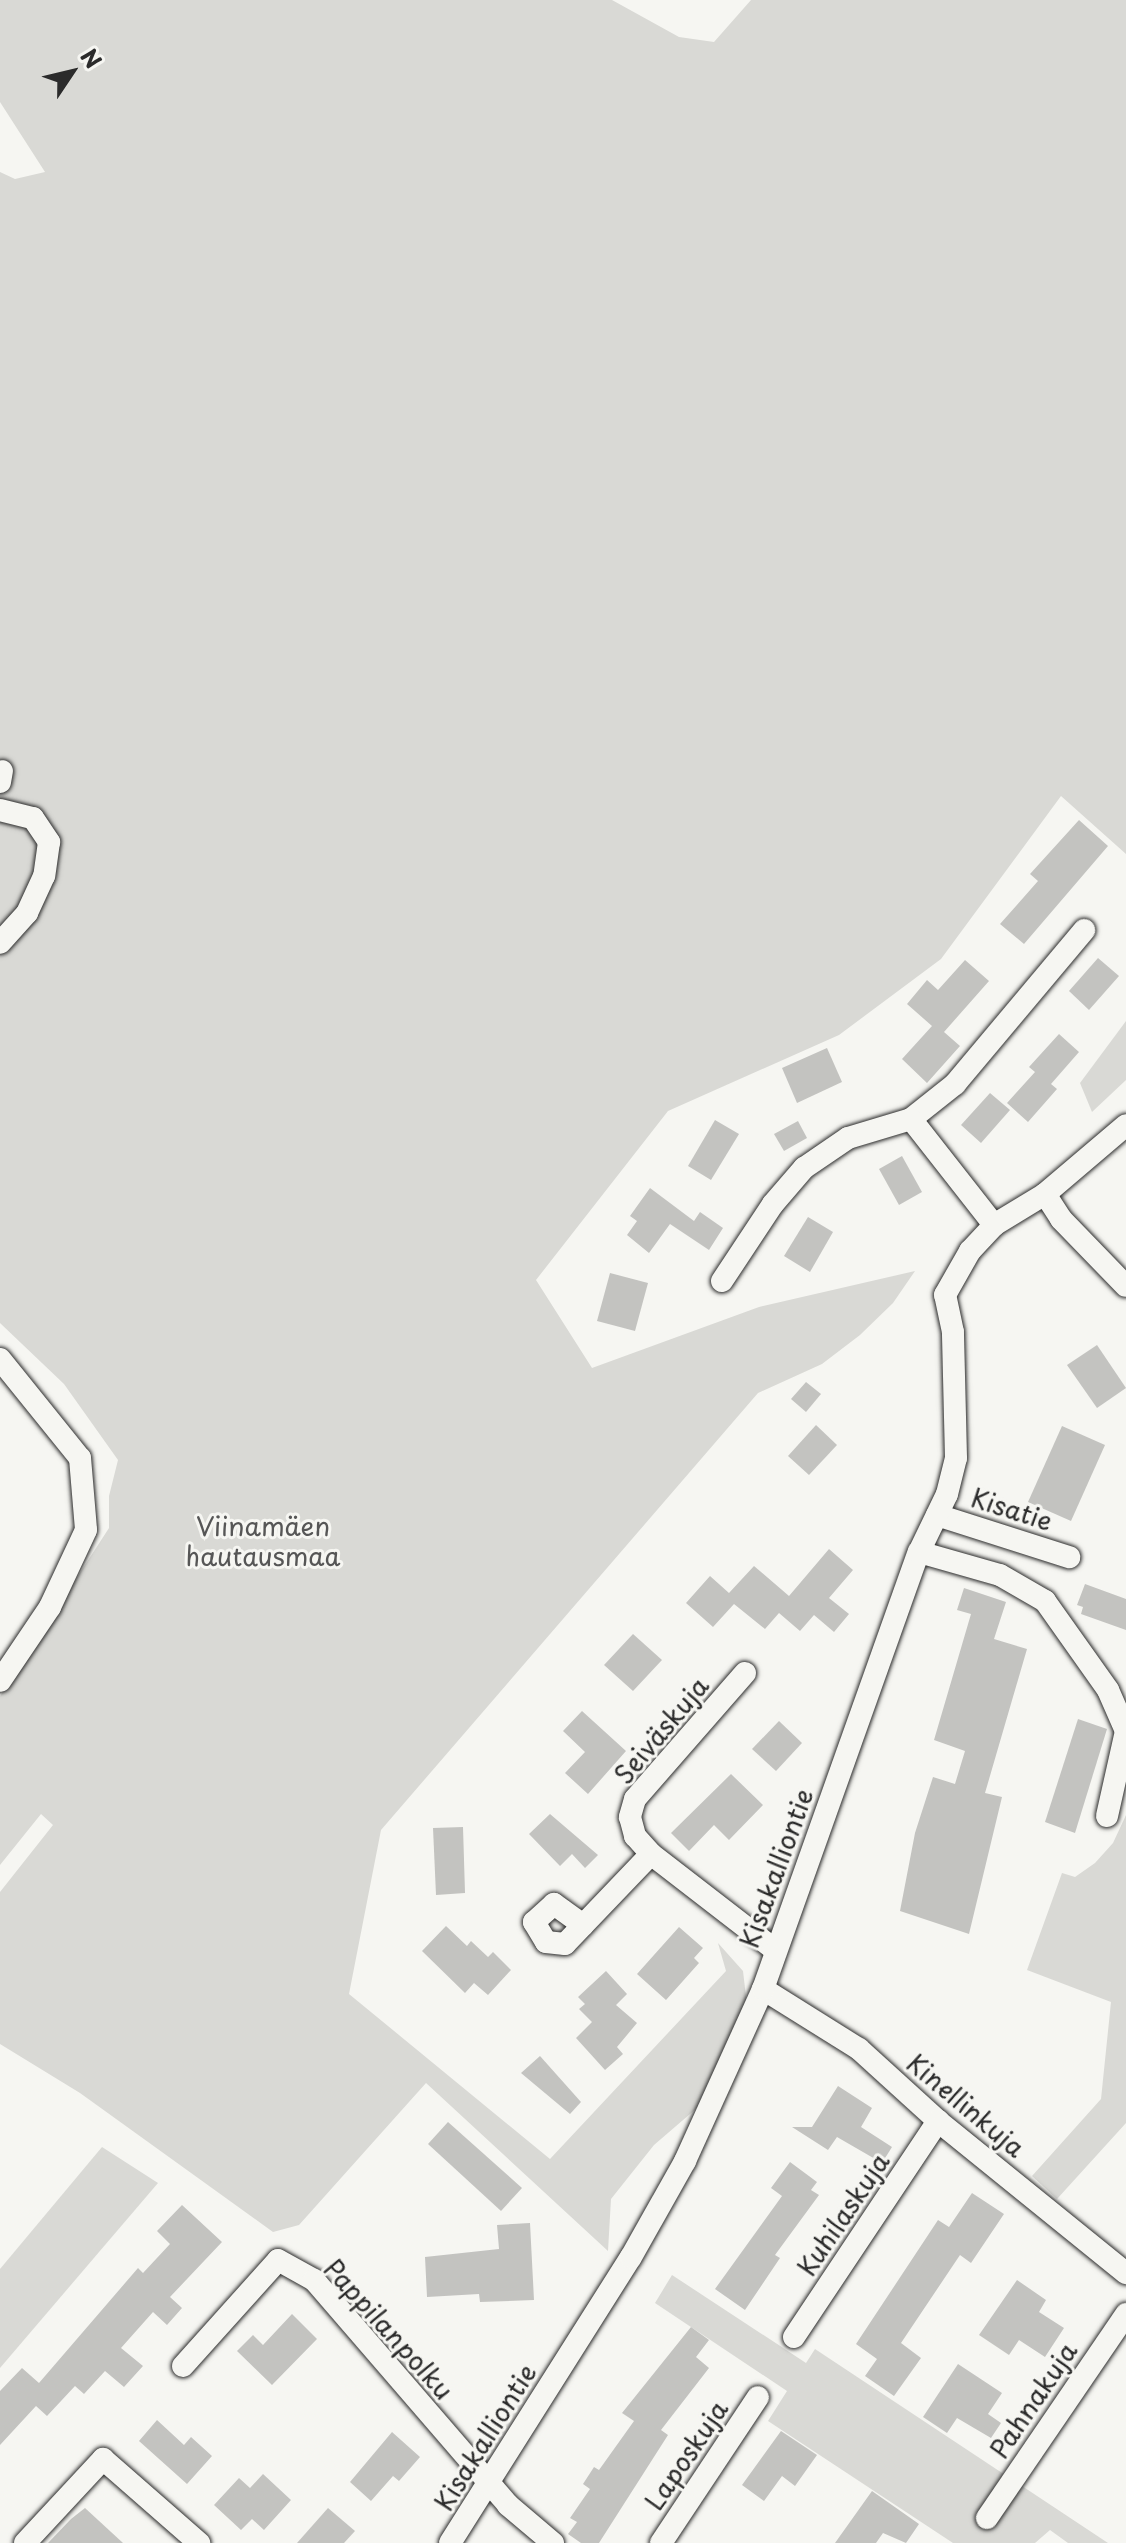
<!DOCTYPE html>
<meta charset="utf-8">
<style>
body{margin:0}
#map{position:relative;width:1126px;height:2543px;overflow:hidden;background:#f6f6f2;font-family:"Playpen Sans",sans-serif}
div>[style]{position:absolute}
[style*='--x']{left:calc(var(--x)*1px);top:calc(var(--y)*1px);width:calc(var(--w)*1px);rotate:calc(var(--a)*1deg)}
.green>*{inset:0;background:#d9d9d5}
.building>*{inset:0;background:#c3c3c0}
.roads{filter:drop-shadow(0 0 2px #2b2b2b) drop-shadow(0 0 2px #2b2b2b)}
.minor>*{height:22px;margin:-11px;padding:0 11px;transform-origin:11px;border-radius:11px;background:#f6f6f2}
span{translate:-50% -50%;white-space:nowrap;text-align:center;line-height:1.15;-webkit-text-stroke:6px #f6f6f2;paint-order:stroke}
.street-label{font-size:26px;color:#2b2b2b}
.park-label{font-size:26px;color:#565656}
.north{position:absolute;left:32px;top:32px;width:80px;height:80px;-webkit-text-stroke:6px #f6f6f2;paint-order:stroke;rotate:55deg;font-size:22px;font-weight:700;line-height:32px;text-align:center;color:#2b2b2b}
.north::after{content:'';display:block;margin:auto;width:28px;height:36px;background:#2b2b2b;clip-path:polygon(50% 0,100% 100%,50% 72%,0 100%)}
</style>
<div id="map">
<div class="green">
<i style="clip-path:polygon(0 0,612px 0,679px 37px,714px 42px,751px 0,1126px 0,1126px 854px,1061px 796px,941px 959px,839px 1035px,668px 1111px,536px 1280px,592px 1368px,759px 1307px,915px 1271px,893px 1303px,860px 1335px,822px 1364px,758px 1393px,381px 1830px,349px 1994px,550px 2159px,726px 1971px,718px 1943px,743px 1971px,747px 2005px,697px 2108px,654px 2145px,611px 2199px,608px 2251px,426px 2083px,299px 2225px,273px 2232px,80px 2093px,0 2044px,0 1892px,53px 1825px,41px 1814px,0 1865px,0 1696px,109px 1528px,109px 1496px,118px 1460px,64px 1384px,0 1323px,0 172px,15px 179px,45px 172px,0 102px)"></i>
<i style="clip-path:polygon(1126px 1021px,1126px 1080px,1092px 1112px,1080px 1083px)"></i>
<i style="clip-path:polygon(1126px 1815px,1126px 2123px,1057px 2199px,1032px 2176px,1101px 2099px,1111px 2002px,1027px 1970px,1062px 1873px,1075px 1877px,1095px 1863px,1113px 1843px)"></i>
<i style="clip-path:polygon(102px 2147px,158px 2183px,0 2368px,0 2269px)"></i>
<i style="clip-path:polygon(672px 2275px,806px 2363px,815px 2349px,1108px 2543px,1068px 2543px,1050px 2530px,1035px 2543px,953px 2543px,768px 2421px,787px 2391px,655px 2303px)"></i>
</div>
<div class="building">
<i style="clip-path:polygon(1079px 820px,1108px 846px,1024px 944px,1000px 924px,1038px 881px,1030px 874px)"></i>
<i style="clip-path:polygon(1098px 958px,1119px 976px,1089px 1010px,1069px 991px)"></i>
<i style="clip-path:polygon(965px 960px,989px 981px,944px 1032px,960px 1046px,927px 1083px,902px 1059px,932px 1026px,907px 1004px,927px 980px,938px 990px)"></i>
<i style="clip-path:polygon(1059px 1034px,1079px 1052px,1051px 1084px,1057px 1089px,1028px 1122px,1007px 1103px,1035px 1072px,1029px 1067px)"></i>
<i style="clip-path:polygon(827px 1048px,842px 1082px,797px 1103px,782px 1068px)"></i>
<i style="clip-path:polygon(990px 1093px,1010px 1110px,981px 1143px,961px 1125px)"></i>
<i style="clip-path:polygon(715px 1120px,739px 1134px,711px 1180px,688px 1166px)"></i>
<i style="clip-path:polygon(798px 1121px,807px 1138px,784px 1151px,774px 1134px)"></i>
<i style="clip-path:polygon(902px 1156px,922px 1192px,899px 1205px,879px 1169px)"></i>
<i style="clip-path:polygon(650px 1188px,694px 1221px,700px 1212px,723px 1228px,709px 1250px,670px 1224px,649px 1253px,627px 1235px,637px 1221px,630px 1216px)"></i>
<i style="clip-path:polygon(808px 1217px,833px 1232px,810px 1272px,784px 1256px)"></i>
<i style="clip-path:polygon(610px 1273px,648px 1283px,635px 1331px,597px 1321px)"></i>
<i style="clip-path:polygon(1097px 1345px,1126px 1388px,1097px 1408px,1067px 1365px)"></i>
<i style="clip-path:polygon(806px 1382px,821px 1394px,806px 1412px,791px 1399px)"></i>
<i style="clip-path:polygon(816px 1425px,837px 1445px,809px 1475px,788px 1456px)"></i>
<i style="clip-path:polygon(1062px 1426px,1105px 1445px,1071px 1521px,1028px 1502px)"></i>
<i style="clip-path:polygon(829px 1549px,853px 1570px,829px 1598px,849px 1614px,834px 1632px,814px 1615px,800px 1631px,779px 1613px,765px 1629px,734px 1604px,713px 1627px,686px 1603px,710px 1576px,729px 1593px,754px 1566px,789px 1596px)"></i>
<i style="clip-path:polygon(1085px 1584px,1126px 1599px,1126px 1630px,1081px 1614px,1083px 1607px,1077px 1605px)"></i>
<i style="clip-path:polygon(964px 1588px,1006px 1602px,994px 1639px,1027px 1649px,985px 1793px,1002px 1797px,969px 1934px,900px 1911px,915px 1833px,933px 1777px,955px 1784px,965px 1751px,934px 1740px,971px 1614px,957px 1610px)"></i>
<i style="clip-path:polygon(633px 1634px,662px 1660px,633px 1691px,604px 1665px)"></i>
<i style="clip-path:polygon(582px 1711px,626px 1751px,588px 1794px,565px 1773px,585px 1752px,563px 1731px)"></i>
<i style="clip-path:polygon(1078px 1719px,1107px 1729px,1075px 1833px,1045px 1822px)"></i>
<i style="clip-path:polygon(779px 1721px,802px 1743px,776px 1771px,752px 1749px)"></i>
<i style="clip-path:polygon(731px 1774px,763px 1805px,729px 1840px,714px 1825px,689px 1851px,671px 1833px)"></i>
<i style="clip-path:polygon(550px 1814px,598px 1855px,585px 1868px,572px 1854px,560px 1866px,529px 1834px)"></i>
<i style="clip-path:polygon(463px 1827px,465px 1893px,436px 1895px,433px 1828px)"></i>
<i style="clip-path:polygon(446px 1926px,467px 1946px,471px 1941px,488px 1957px,493px 1952px,511px 1970px,488px 1995px,474px 1983px,465px 1993px,422px 1951px)"></i>
<i style="clip-path:polygon(679px 1927px,703px 1948px,694px 1958px,699px 1963px,666px 2000px,637px 1974px)"></i>
<i style="clip-path:polygon(606px 1971px,627px 1994px,616px 2005px,637px 2023px,617px 2047px,623px 2054px,605px 2070px,576px 2038px,592px 2022px,579px 2009px,585px 2004px,578px 1997px)"></i>
<i style="clip-path:polygon(540px 2056px,581px 2102px,570px 2114px,521px 2073px)"></i>
<i style="clip-path:polygon(838px 2086px,872px 2108px,861px 2127px,892px 2147px,882px 2163px,837px 2137px,828px 2150px,792px 2127px,812px 2127px)"></i>
<i style="clip-path:polygon(448px 2122px,522px 2188px,501px 2211px,428px 2144px)"></i>
<i style="clip-path:polygon(790px 2162px,817px 2182px,811px 2190px,819px 2195px,775px 2255px,780px 2258px,745px 2310px,715px 2289px,782px 2196px,771px 2188px)"></i>
<i style="clip-path:polygon(972px 2193px,1004px 2214px,971px 2263px,960px 2255px,901px 2343px,921px 2358px,894px 2396px,865px 2376px,877px 2359px,856px 2344px,938px 2220px,949px 2227px)"></i>
<i style="clip-path:polygon(182px 2205px,222px 2242px,170px 2297px,182px 2308px,167px 2325px,153px 2312px,121px 2348px,143px 2366px,124px 2387px,105px 2371px,84px 2394px,75px 2386px,47px 2416px,36px 2406px,0 2445px,0 2391px,22px 2368px,39px 2383px,138px 2268px,143px 2273px,170px 2244px,157px 2231px)"></i>
<i style="clip-path:polygon(530px 2223px,534px 2300px,480px 2302px,479px 2294px,427px 2297px,425px 2257px,499px 2249px,497px 2225px)"></i>
<i style="clip-path:polygon(1017px 2280px,1046px 2300px,1039px 2312px,1064px 2328px,1045px 2357px,1019px 2340px,1009px 2355px,979px 2335px)"></i>
<i style="clip-path:polygon(292px 2314px,317px 2339px,272px 2385px,237px 2351px,253px 2335px,263px 2345px)"></i>
<i style="clip-path:polygon(691px 2327px,709px 2340px,696px 2357px,709px 2368px,661px 2430px,668px 2435px,599px 2543px,581px 2543px,568px 2534px,577px 2522px,570px 2518px,590px 2489px,583px 2484px,594px 2467px,599px 2470px,634px 2421px,622px 2413px)"></i>
<i style="clip-path:polygon(958px 2364px,1002px 2393px,988px 2414px,1001px 2423px,991px 2438px,957px 2418px,947px 2433px,923px 2417px)"></i>
<i style="clip-path:polygon(157px 2420px,184px 2445px,191px 2437px,212px 2456px,187px 2484px,139px 2441px)"></i>
<i style="clip-path:polygon(781px 2431px,817px 2455px,795px 2486px,782px 2476px,764px 2501px,742px 2485px)"></i>
<i style="clip-path:polygon(392px 2432px,420px 2457px,399px 2481px,393px 2476px,371px 2501px,350px 2482px)"></i>
<i style="clip-path:polygon(263px 2474px,291px 2500px,264px 2530px,252px 2519px,241px 2530px,214px 2505px,239px 2478px,250px 2488px)"></i>
<i style="clip-path:polygon(872px 2491px,919px 2524px,906px 2543px,883px 2533px,876px 2543px,835px 2543px)"></i>
<i style="clip-path:polygon(85px 2508px,123px 2543px,48px 2543px,71px 2519px)"></i>
<i style="clip-path:polygon(328px 2508px,355px 2531px,344px 2543px,297px 2543px)"></i>
</div>
<div class="roads">
<div class="minor">
<i style="--x:0;--y:782;--w:11;--a:-80"></i>
<i style="--x:0;--y:810;--w:34;--a:14"></i>
<i style="--x:33;--y:818;--w:29;--a:56"></i>
<i style="--x:49;--y:842;--w:34;--a:98"></i>
<i style="--x:44;--y:876;--w:41;--a:114.7"></i>
<i style="--x:27;--y:913;--w:40;--a:132"></i>
<i style="--x:911;--y:1119;--w:56;--a:-38.5"></i>
<i style="--x:955;--y:1084;--w:201;--a:-50"></i>
<i style="--x:1045;--y:1194;--w:30;--a:57"></i>
<i style="--x:1061;--y:1219;--w:93;--a:45.9"></i>
<i style="--x:722;--y:1281;--w:92;--a:-56.5"></i>
<i style="--x:773;--y:1204;--w:48;--a:-49.3"></i>
<i style="--x:804;--y:1168;--w:53;--a:-34.3"></i>
<i style="--x:848;--y:1138;--w:66;--a:-16.8"></i>
<i style="--x:911;--y:1119;--w:135;--a:51.9"></i>
<i style="--x:0;--y:1359;--w:127;--a:51.1"></i>
<i style="--x:80;--y:1458;--w:72;--a:85.2"></i>
<i style="--x:86;--y:1530;--w:85;--a:115.1"></i>
<i style="--x:50;--y:1607;--w:89;--a:124"></i>
<i style="--x:937;--y:1515;--w:139;--a:17.7"></i>
<i style="--x:919;--y:1552;--w:84;--a:15.9"></i>
<i style="--x:1000;--y:1575;--w:52;--a:30"></i>
<i style="--x:1045;--y:1601;--w:109;--a:54.7"></i>
<i style="--x:1108;--y:1690;--w:45;--a:66.3"></i>
<i style="--x:745;--y:1673;--w:167;--a:131.1"></i>
<i style="--x:635;--y:1799;--w:19;--a:106"></i>
<i style="--x:630;--y:1817;--w:20;--a:75"></i>
<i style="--x:635;--y:1836;--w:24;--a:48"></i>
<i style="--x:651;--y:1854;--w:157;--a:37.7"></i>
<i style="--x:1107;--y:1816;--w:87;--a:-77.4"></i>
<i style="--x:583;--y:1925;--w:36;--a:-144"></i>
<i style="--x:554;--y:1904;--w:27;--a:138"></i>
<i style="--x:534;--y:1922;--w:23;--a:59"></i>
<i style="--x:546;--y:1942;--w:19;--a:6"></i>
<i style="--x:565;--y:1944;--w:124;--a:-46.3"></i>
<i style="--x:763;--y:1989;--w:113;--a:32"></i>
<i style="--x:859;--y:2049;--w:107;--a:42.3"></i>
<i style="--x:938;--y:2121;--w:242;--a:39"></i>
<i style="--x:794;--y:2337;--w:260;--a:-56.3"></i>
<i style="--x:183;--y:2366;--w:142;--a:-48.1"></i>
<i style="--x:278;--y:2260;--w:41;--a:29.1"></i>
<i style="--x:314;--y:2280;--w:297;--a:49.2"></i>
<i style="--x:508;--y:2505;--w:59;--a:40.2"></i>
<i style="--x:987;--y:2518;--w:247;--a:-55.7"></i>
<i style="--x:25;--y:2543;--w:115;--a:-47.1"></i>
<i style="--x:103;--y:2459;--w:128;--a:41.2"></i>
<i style="--x:450;--y:2543;--w:338;--a:-57.7"></i>
<i style="--x:631;--y:2257;--w:110;--a:-60.6"></i>
<i style="--x:685;--y:2161;--w:189;--a:-65.6"></i>
<i style="--x:763;--y:1989;--w:464;--a:-70.4"></i>
<i style="--x:919;--y:1552;--w:64;--a:-64.2"></i>
<i style="--x:947;--y:1494;--w:37;--a:-76"></i>
<i style="--x:956;--y:1458;--w:126;--a:-91.4"></i>
<i style="--x:953;--y:1332;--w:38;--a:-102"></i>
<i style="--x:945;--y:1295;--w:51;--a:-60.4"></i>
<i style="--x:970;--y:1251;--w:35;--a:-47"></i>
<i style="--x:994;--y:1225;--w:60;--a:-31.3"></i>
<i style="--x:1045;--y:1194;--w:106;--a:-40.4"></i>
<i style="--x:661;--y:2543;--w:175;--a:-56.4"></i>
</div>
</div>
<div class="street-label">
<span style="left:1012px;top:1509px;rotate:18deg">Kisatie</span>
<span style="left:661px;top:1730px;rotate:-50deg">Seiväskuja</span>
<span style="left:776px;top:1868px;rotate:-70deg">Kisakalliontie</span>
<span style="left:966px;top:2105px;rotate:40deg">Kinellinkuja</span>
<span style="left:843px;top:2214px;rotate:-56deg">Kuhilaskuja</span>
<span style="left:389px;top:2329px;rotate:48deg">Pappilanpolku</span>
<span style="left:1033px;top:2400px;rotate:-56deg">Pahnakuja</span>
<span style="left:485px;top:2437px;rotate:-58deg">Kisakalliontie</span>
<span style="left:686px;top:2455px;rotate:-56deg">Laposkuja</span>
</div>
<div class="park-label">
<span style="left:263px;top:1541px">Viinamäen<br>hautausmaa</span>
</div>
<div class="north">N</div>
</div>
